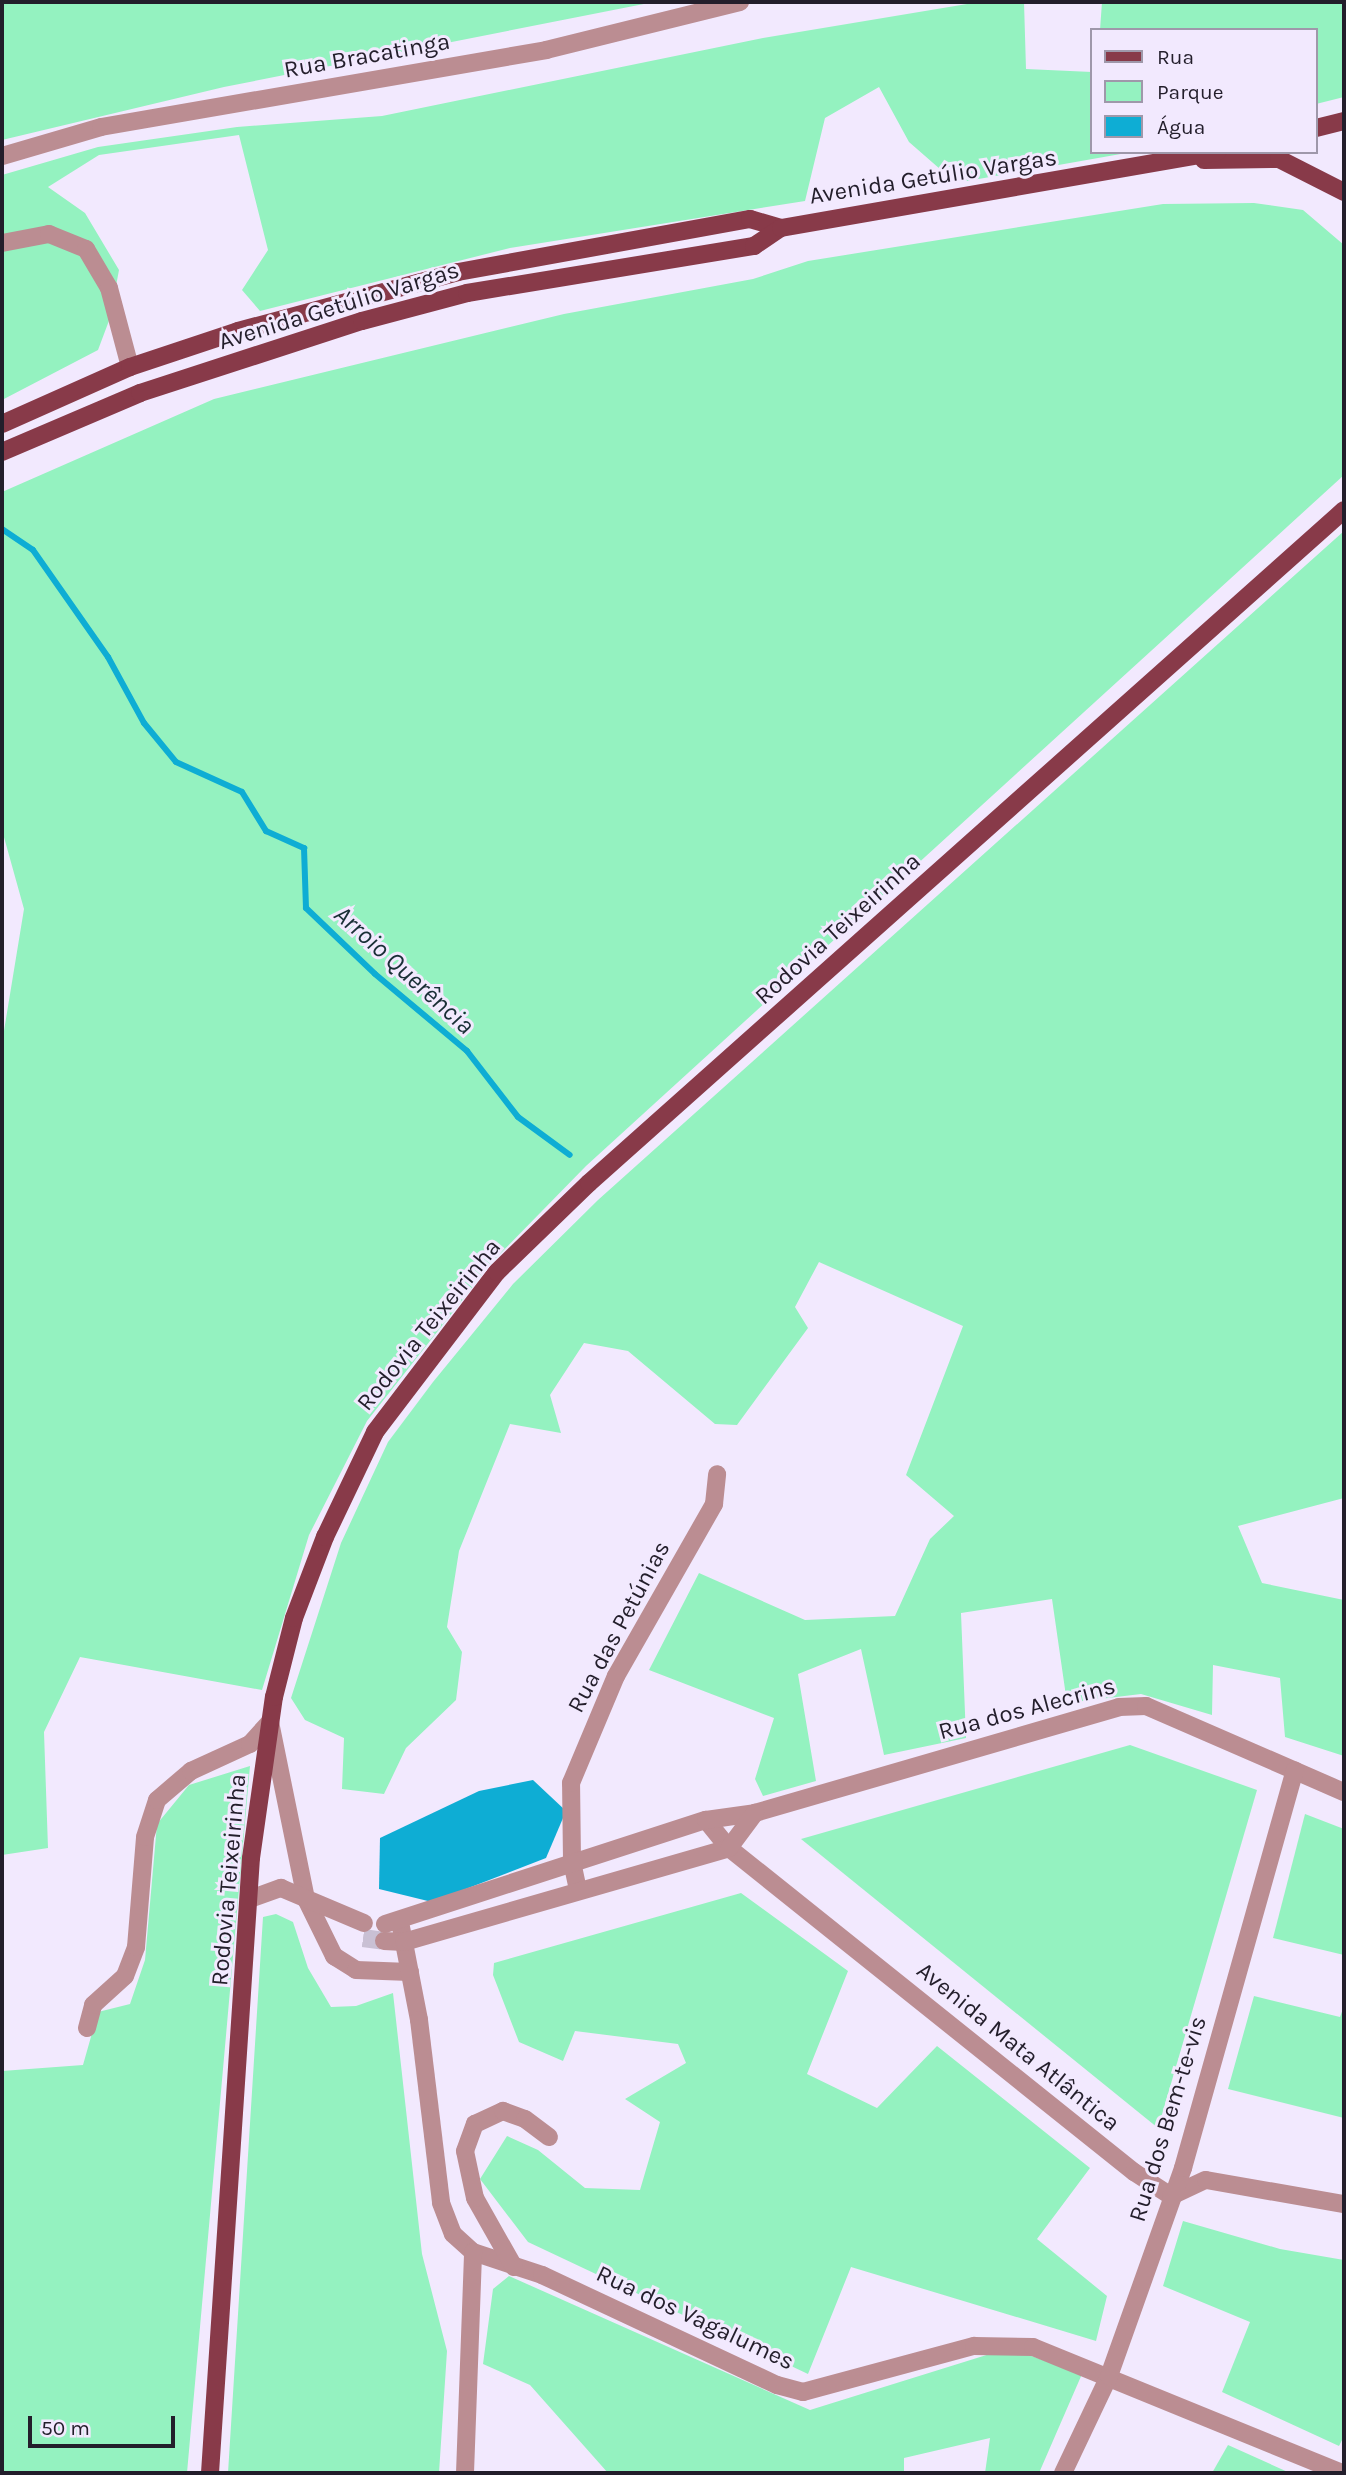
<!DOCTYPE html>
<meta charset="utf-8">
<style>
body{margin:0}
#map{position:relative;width:1346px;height:2475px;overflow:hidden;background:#f2e9fe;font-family:Karla,sans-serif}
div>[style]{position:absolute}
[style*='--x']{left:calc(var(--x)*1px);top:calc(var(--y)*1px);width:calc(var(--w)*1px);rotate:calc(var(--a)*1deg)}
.green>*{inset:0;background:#94f2c0}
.water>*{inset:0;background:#0eadd4}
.stream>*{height:6px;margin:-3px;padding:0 3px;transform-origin:3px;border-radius:3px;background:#0eadd4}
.minor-tunnel>*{height:18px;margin-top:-9px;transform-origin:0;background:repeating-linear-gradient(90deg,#c9c0d4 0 18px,transparent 0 27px)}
.minor>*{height:18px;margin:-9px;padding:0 9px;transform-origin:9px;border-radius:9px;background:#bb8d92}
.major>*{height:18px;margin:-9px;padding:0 9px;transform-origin:9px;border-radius:9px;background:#883a49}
span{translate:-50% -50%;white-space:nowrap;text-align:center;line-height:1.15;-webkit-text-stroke:6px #f2e9fe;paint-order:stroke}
.street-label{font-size:24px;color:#231e2b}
.water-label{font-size:26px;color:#192f36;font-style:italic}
.frame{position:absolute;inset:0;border:4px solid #231e2b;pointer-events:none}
.legend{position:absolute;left:1090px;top:28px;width:228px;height:126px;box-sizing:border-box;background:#f2e9fe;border:2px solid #9f98aa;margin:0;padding:9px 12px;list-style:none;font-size:21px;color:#231e2b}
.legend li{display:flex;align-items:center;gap:14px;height:35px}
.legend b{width:35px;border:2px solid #9f98aa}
.scale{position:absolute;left:28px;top:2416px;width:147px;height:32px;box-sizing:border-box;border:4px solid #231e2b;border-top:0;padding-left:9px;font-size:21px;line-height:24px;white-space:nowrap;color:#231e2b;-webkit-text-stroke:5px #f2e9fe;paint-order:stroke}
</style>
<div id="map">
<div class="green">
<i style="clip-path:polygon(2px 2px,654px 2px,224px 87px,2px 140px)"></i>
<i style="clip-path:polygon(979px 2px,1024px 2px,1026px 69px,1092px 72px,1092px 152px,1132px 152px,956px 183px,909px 142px,879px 87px,825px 118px,805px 201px,510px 248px,260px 311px,242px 290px,268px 250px,239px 135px,99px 155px,48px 187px,85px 213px,119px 270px,110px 318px,98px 350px,2px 400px,2px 175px,98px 147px,237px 127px,382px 116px,763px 38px)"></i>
<i style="clip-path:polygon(1102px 2px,1344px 2px,1344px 97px,1316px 104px,1316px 30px,1100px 30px)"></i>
<i style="clip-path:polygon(1254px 203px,1303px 210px,1344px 245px,1344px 475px,586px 1166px,493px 1261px,367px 1421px,309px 1535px,262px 1690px,80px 1657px,44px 1732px,48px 1848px,2px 1855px,2px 1043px,24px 909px,2px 830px,2px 492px,214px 399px,564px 314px,753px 279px,808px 261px,1163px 204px)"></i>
<i style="clip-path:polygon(1344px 531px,1344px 1498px,1238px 1526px,1262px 1583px,1344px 1600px,1344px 1756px,1285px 1737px,1280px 1678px,1213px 1665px,1212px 1715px,1141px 1694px,1067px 1703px,1052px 1599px,961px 1613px,966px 1738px,884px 1755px,861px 1649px,798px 1674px,816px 1781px,763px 1796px,755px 1779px,774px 1718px,649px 1670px,699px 1573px,805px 1620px,895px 1616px,930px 1539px,954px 1516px,906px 1475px,963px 1326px,819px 1262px,795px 1307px,808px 1328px,737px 1425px,715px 1424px,628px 1351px,584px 1343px,550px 1395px,561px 1433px,510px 1424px,459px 1551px,447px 1627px,462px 1652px,456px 1700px,406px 1748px,384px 1794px,342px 1789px,344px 1738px,305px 1720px,291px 1698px,341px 1543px,388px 1442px,433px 1382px,513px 1284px,598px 1200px)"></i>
<i style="clip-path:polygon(1130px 1745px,1257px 1790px,1158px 2128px,801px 1839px)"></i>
<i style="clip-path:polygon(250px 1766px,187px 2473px,2px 2473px,2px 2071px,83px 2065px,98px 2012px,130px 2004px,145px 1960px,157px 1824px,189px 1785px)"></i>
<i style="clip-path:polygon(1305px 1814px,1344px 1829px,1344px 1955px,1273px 1938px)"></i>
<i style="clip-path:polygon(741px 1893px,848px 1971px,807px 2074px,877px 2108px,937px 2046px,1090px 2168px,1037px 2239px,1107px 2296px,1096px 2341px,851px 2267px,808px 2374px,528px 2242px,480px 2179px,507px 2136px,538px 2150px,585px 2188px,640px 2190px,660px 2122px,625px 2099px,686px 2063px,678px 2044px,575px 2031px,563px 2061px,519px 2042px,493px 1975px,494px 1963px)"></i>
<i style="clip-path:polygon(276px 1914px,293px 1922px,308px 1968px,331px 2007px,356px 2006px,393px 1993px,422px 2254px,447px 2351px,439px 2473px,228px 2473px,263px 1917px)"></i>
<i style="clip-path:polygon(1254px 1996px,1340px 2017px,1344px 2006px,1344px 2118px,1228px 2089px)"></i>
<i style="clip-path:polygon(1183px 2221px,1280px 2249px,1344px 2260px,1344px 2436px,1339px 2446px,1222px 2392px,1250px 2322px,1163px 2286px)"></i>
<i style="clip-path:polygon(509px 2276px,810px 2410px,1009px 2348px,1082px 2374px,1039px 2473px,985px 2473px,990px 2438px,904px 2458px,904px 2473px,608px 2473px,530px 2385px,483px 2364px,493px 2289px)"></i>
<i style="clip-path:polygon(1228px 2445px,1290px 2473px,1212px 2473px)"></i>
</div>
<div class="water">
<i style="clip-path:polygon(533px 1780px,566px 1811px,546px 1858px,432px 1902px,379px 1889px,380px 1838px,479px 1791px)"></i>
</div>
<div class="stream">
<i style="--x:2;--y:529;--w:37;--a:34"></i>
<i style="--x:33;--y:550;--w:131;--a:55"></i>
<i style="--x:108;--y:657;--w:75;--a:61.4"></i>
<i style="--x:144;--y:723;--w:50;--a:50.6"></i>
<i style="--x:176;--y:762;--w:72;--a:24.4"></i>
<i style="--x:242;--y:792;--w:46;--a:58.4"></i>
<i style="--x:266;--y:831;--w:42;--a:24.1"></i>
<i style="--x:304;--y:848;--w:60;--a:88.1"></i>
<i style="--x:306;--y:908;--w:95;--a:43.7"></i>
<i style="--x:375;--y:974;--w:120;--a:39.9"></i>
<i style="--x:467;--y:1051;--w:83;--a:52.3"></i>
<i style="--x:518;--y:1117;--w:64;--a:36.2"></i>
</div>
<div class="minor-tunnel">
<i style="--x:363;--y:1938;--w:21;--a:8"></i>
</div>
<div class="minor">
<i style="--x:2;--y:156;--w:103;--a:-16.3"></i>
<i style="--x:101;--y:127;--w:452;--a:-9.8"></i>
<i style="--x:546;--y:50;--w:200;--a:-13.9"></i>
<i style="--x:2;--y:243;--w:48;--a:-10.8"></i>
<i style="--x:49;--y:234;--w:40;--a:22"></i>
<i style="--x:86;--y:249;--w:45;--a:59.5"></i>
<i style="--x:109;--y:288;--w:82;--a:75.1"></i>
<i style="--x:270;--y:1722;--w:181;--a:78.5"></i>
<i style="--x:306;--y:1899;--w:64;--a:63.8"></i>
<i style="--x:334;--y:1956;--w:26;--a:32"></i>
<i style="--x:356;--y:1970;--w:54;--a:2.1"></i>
<i style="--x:706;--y:1820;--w:36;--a:51"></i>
<i style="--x:729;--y:1848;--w:519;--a:38.66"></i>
<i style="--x:1134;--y:2172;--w:44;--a:33"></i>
<i style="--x:1171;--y:2196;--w:38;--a:-25"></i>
<i style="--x:1206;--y:2180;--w:140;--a:9.9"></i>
<i style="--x:578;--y:1890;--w:30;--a:-102"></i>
<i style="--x:572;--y:1861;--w:78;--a:-90.7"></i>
<i style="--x:571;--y:1783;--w:116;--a:-67.2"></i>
<i style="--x:616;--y:1676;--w:198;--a:-60.3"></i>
<i style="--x:714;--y:1504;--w:30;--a:-84"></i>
<i style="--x:250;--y:1899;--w:33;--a:-20"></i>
<i style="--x:281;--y:1888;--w:90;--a:22.9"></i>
<i style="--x:400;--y:1922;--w:100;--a:79"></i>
<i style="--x:419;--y:2020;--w:184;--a:83.1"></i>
<i style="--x:441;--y:2203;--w:33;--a:69"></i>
<i style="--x:453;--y:2234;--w:27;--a:42"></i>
<i style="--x:473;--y:2252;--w:73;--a:18.4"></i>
<i style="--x:542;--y:2275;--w:259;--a:25.1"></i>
<i style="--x:777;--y:2385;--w:27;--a:15"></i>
<i style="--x:803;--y:2392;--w:177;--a:-15.1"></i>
<i style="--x:974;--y:2346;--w:59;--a:1"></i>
<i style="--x:1033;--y:2347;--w:334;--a:22.2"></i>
<i style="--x:385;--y:1924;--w:337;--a:-18"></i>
<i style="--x:706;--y:1820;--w:49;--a:-8.1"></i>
<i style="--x:755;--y:1813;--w:379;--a:-16.2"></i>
<i style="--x:1119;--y:1707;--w:27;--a:-2"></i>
<i style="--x:1146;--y:1706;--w:216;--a:23.5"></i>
<i style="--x:384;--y:1941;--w:20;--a:3"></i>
<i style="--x:404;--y:1942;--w:338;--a:-16.1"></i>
<i style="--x:729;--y:1848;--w:44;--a:-53.4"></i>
<i style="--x:87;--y:2028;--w:24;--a:-75"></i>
<i style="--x:93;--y:2005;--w:43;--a:-42.2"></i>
<i style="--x:125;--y:1976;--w:31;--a:-69"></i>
<i style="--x:136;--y:1947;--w:110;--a:-85.3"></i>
<i style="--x:145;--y:1837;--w:39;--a:-72"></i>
<i style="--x:157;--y:1800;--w:45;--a:-40.5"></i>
<i style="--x:191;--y:1771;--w:65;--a:-24.6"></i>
<i style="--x:250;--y:1744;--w:30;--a:-48"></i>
<i style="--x:514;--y:2267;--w:79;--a:-119.5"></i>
<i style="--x:475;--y:2198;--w:48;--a:-102"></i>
<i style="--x:465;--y:2151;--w:29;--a:-70"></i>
<i style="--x:475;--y:2124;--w:31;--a:-25"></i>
<i style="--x:503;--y:2111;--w:23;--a:20"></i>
<i style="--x:525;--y:2119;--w:30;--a:37"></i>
<i style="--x:465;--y:2473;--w:221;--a:-87.9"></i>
<i style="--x:1063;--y:2473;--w:107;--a:-64.6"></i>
<i style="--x:1109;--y:2376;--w:221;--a:-70.4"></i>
<i style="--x:1183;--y:2168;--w:413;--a:-74.3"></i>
</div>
<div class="major">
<i style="--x:1316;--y:128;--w:29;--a:-14"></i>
<i style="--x:1204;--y:160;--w:75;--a:-0.8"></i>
<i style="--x:1279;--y:159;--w:73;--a:26.9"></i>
<i style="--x:2;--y:424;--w:140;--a:-24"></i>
<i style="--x:130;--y:367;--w:114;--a:-18.4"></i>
<i style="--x:238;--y:331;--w:228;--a:-15"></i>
<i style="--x:458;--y:272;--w:297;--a:-10.3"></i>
<i style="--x:750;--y:219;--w:32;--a:16"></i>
<i style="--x:2;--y:452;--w:150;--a:-23.1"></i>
<i style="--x:140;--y:393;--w:233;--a:-18"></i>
<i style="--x:362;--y:321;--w:109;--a:-14.9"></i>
<i style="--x:467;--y:293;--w:291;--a:-9.3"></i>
<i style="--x:754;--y:246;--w:32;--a:-34"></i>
<i style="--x:781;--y:228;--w:443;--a:-9.9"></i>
<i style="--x:210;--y:2473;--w:616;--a:-86.19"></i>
<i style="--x:251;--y:1858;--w:163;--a:-81.9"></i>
<i style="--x:274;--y:1697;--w:81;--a:-75.8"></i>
<i style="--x:294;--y:1618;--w:87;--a:-69.1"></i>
<i style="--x:325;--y:1537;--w:116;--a:-64.5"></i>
<i style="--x:375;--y:1432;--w:201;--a:-52.7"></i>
<i style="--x:497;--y:1272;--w:128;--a:-44.1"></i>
<i style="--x:589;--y:1183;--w:1011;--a:-41.71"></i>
</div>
<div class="street-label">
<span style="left:367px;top:56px;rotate:-10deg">Rua Bracatinga</span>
<span style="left:933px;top:177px;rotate:-9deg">Avenida Getúlio Vargas</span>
<span style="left:339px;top:306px;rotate:-17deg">Avenida Getúlio Vargas</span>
<span style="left:838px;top:929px;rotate:-42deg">Rodovia Teixeirinha</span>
<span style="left:429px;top:1325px;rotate:-51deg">Rodovia Teixeirinha</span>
<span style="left:619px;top:1627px;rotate:-62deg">Rua das Petúnias</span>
<span style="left:1027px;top:1709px;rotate:-15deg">Rua dos Alecrins</span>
<span style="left:229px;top:1880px;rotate:-85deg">Rodovia Teixeirinha</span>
<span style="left:1018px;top:2047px;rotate:39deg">Avenida Mata Atlântica</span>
<span style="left:1168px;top:2119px;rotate:-73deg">Rua dos Bem-te-vis</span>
<span style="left:695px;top:2318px;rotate:25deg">Rua dos Vagalumes</span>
</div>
<div class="water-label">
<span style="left:404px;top:970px;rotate:42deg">Arroio Querência</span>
</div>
<div class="frame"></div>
<ul class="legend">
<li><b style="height:9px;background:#883a49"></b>Rua</li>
<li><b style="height:19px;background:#94f2c0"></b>Parque</li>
<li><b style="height:19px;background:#0eadd4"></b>Água</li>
</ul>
<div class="scale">50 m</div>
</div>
